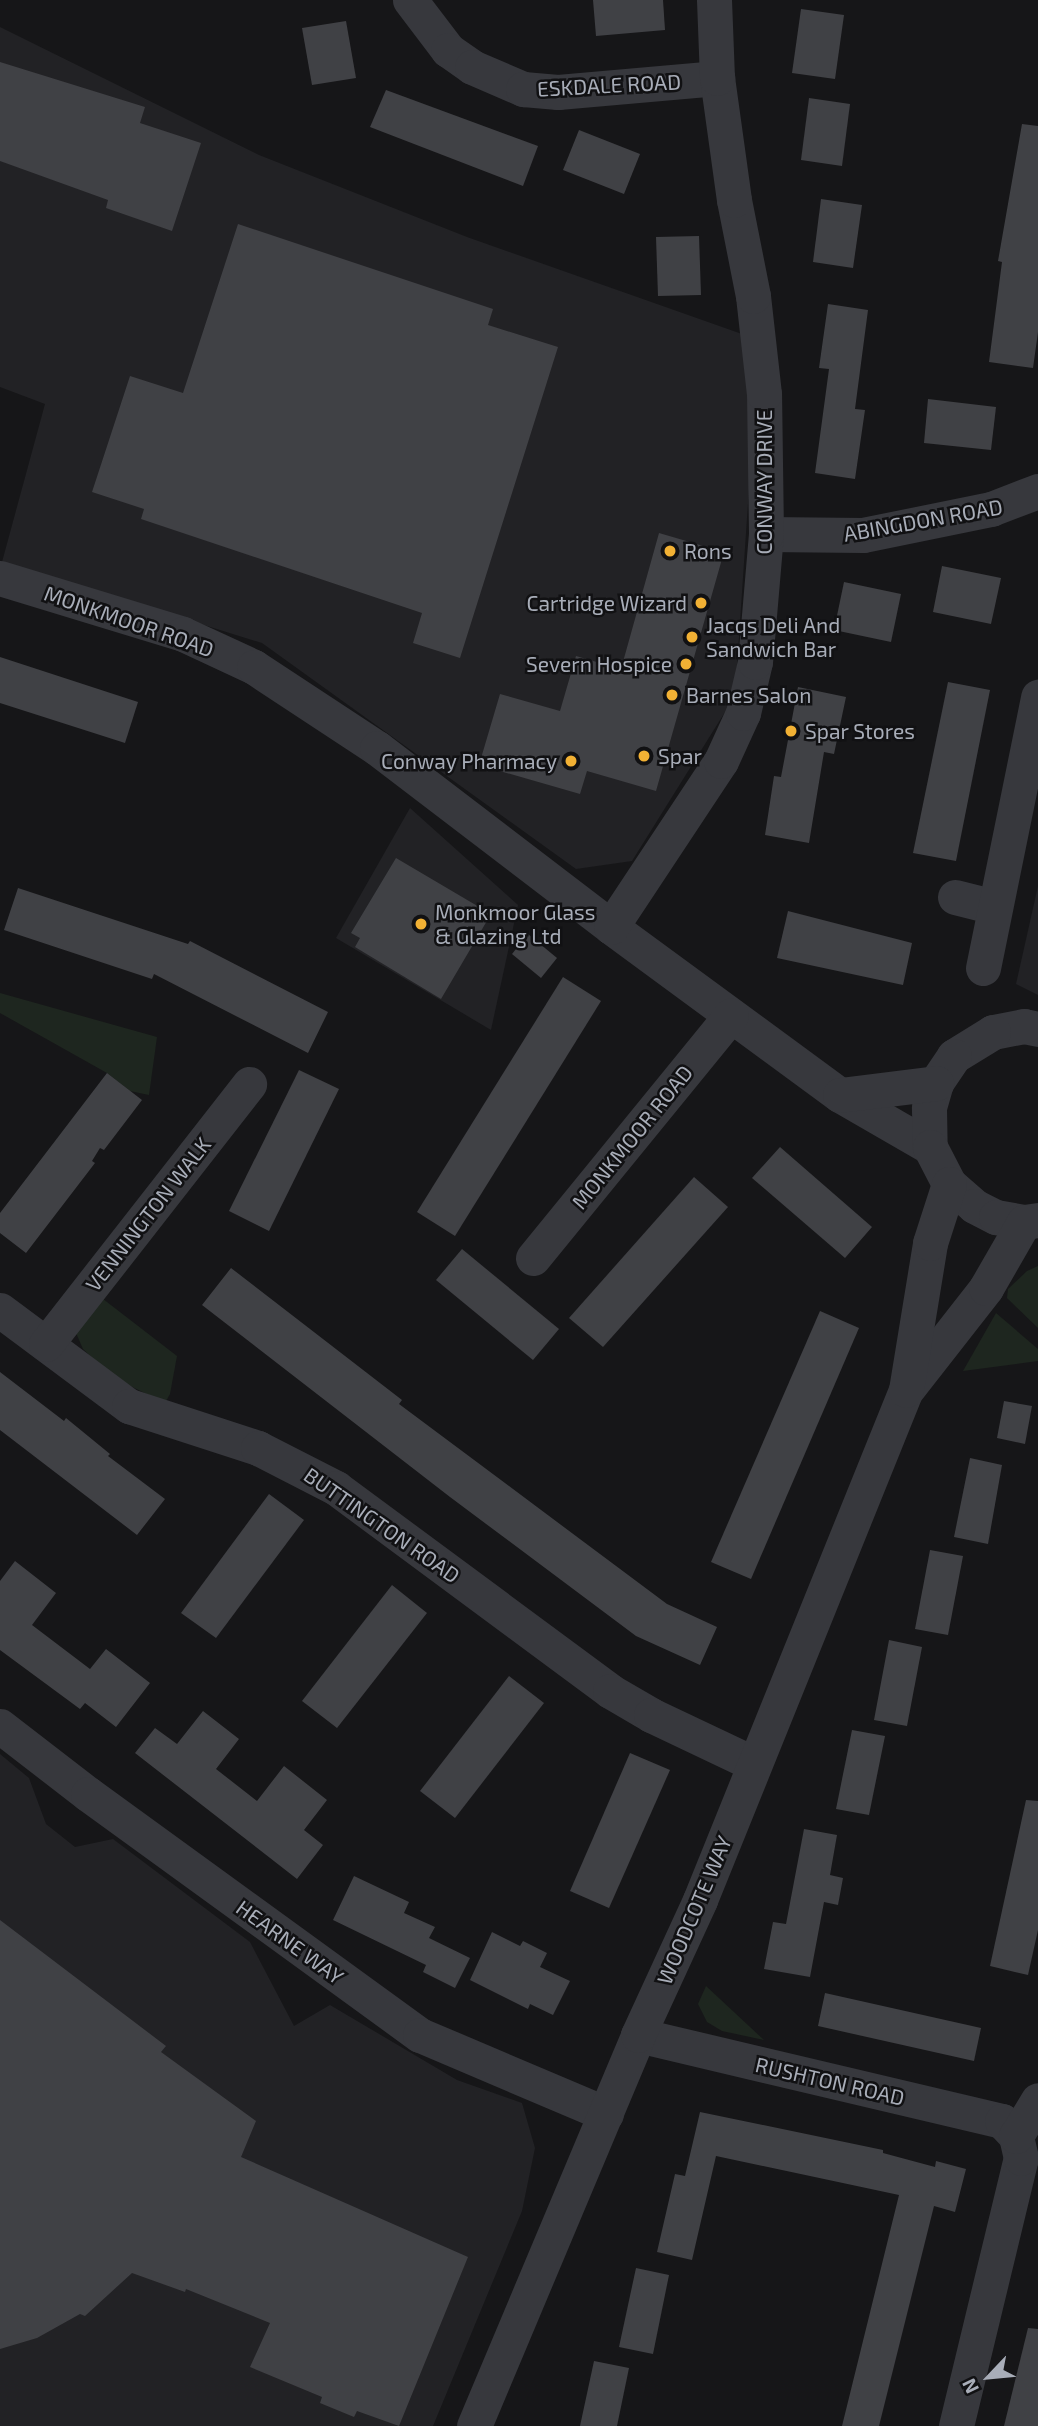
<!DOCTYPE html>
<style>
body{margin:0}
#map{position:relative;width:1038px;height:2426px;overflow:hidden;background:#161618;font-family:"Exo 2",sans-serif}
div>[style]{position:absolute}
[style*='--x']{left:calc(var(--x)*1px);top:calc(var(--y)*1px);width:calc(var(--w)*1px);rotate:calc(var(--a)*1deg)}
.built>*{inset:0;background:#222225}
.green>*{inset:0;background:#1e261f}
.building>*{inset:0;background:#404145}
.minor>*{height:35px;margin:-17.5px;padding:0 17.5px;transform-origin:17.5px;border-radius:17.5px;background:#37383d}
.dots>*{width:19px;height:19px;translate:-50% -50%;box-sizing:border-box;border:4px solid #111113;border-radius:50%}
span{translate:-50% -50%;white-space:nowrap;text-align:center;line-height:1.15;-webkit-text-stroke:5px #111113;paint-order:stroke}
.street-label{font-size:21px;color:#a8adb8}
.poi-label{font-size:21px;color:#a8adb8}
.left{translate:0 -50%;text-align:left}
.right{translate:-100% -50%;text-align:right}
.north{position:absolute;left:954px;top:2342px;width:70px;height:70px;-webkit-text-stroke:5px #111113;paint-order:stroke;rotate:244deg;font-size:19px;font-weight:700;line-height:28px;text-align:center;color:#a8adb8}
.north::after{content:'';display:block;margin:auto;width:24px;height:32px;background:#a8adb8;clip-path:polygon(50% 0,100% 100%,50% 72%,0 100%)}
</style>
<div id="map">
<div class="built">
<i style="clip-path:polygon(0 27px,259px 155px,467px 237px,759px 340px,735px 696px,632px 861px,576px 869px,262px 643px,2px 562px,45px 404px,0 387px)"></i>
<i style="clip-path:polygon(410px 808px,518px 905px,491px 1030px,336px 938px)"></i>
<i style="clip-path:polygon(1038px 886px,1038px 995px,1016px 984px)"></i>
<i style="clip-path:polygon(0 1754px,29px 1778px,46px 1824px,75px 1847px,113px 1839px,250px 1942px,294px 2026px,330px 2005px,457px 2080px,522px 2103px,535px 2148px,522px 2211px,433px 2426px,0 2426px)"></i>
</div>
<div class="green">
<i style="clip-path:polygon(0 993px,157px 1037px,149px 1095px,130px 1091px,107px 1073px,0 1013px)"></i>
<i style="clip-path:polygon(1038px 1266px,1038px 1328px,1007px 1298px,1008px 1289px,1027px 1271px)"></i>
<i style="clip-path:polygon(94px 1292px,177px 1356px,170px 1394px,165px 1403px,112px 1377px,83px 1349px,76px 1333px)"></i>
<i style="clip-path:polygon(996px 1313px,1038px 1349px,1038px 1361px,963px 1371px)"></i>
<i style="clip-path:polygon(706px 1986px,764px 2040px,722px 2031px,707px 2022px,698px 2004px)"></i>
</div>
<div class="building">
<i style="clip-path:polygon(593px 0,663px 0,665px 30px,596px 36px)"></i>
<i style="clip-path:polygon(801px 9px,844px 15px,835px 79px,792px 73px)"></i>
<i style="clip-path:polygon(346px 21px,356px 78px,312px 85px,302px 28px)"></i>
<i style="clip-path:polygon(0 62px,145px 107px,140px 123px,201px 143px,172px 231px,106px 208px,108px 200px,0 161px)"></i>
<i style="clip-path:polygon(386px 90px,538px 146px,523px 186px,370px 127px)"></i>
<i style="clip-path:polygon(809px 98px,850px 104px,842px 166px,801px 160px)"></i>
<i style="clip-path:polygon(1022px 124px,1038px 126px,1038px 332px,1033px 368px,989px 362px,1002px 262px,998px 261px)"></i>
<i style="clip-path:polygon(579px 130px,640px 154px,624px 194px,563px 170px)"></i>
<i style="clip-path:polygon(821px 199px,862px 205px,853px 268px,813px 262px)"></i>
<i style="clip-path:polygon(238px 224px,493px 309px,488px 325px,558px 347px,460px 658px,413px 643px,422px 613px,141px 519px,144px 509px,92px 492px,130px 376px,183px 393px)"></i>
<i style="clip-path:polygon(699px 236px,701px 295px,658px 296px,656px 237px)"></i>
<i style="clip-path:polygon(828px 304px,868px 310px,855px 409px,865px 410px,855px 479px,815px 473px,829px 369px,819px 368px)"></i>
<i style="clip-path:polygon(928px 399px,996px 407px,991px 450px,924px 443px)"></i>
<i style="clip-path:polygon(659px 533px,724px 552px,656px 791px,587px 771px,580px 794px,479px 765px,500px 694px,560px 711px,576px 656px,621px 669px)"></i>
<i style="clip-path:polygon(942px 566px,1001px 578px,991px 624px,933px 612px)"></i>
<i style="clip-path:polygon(844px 582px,901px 594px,891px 642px,834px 630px)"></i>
<i style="clip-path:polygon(0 657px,138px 702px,125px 743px,0 703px)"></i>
<i style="clip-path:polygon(948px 682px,990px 690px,956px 861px,913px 853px)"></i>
<i style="clip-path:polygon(798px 687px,846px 697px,834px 754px,824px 752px,809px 843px,765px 835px,774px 776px,781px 777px)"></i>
<i style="clip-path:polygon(396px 858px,491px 914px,441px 999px,355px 947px,360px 938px,351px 933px)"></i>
<i style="clip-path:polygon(18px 888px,188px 944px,190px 941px,328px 1012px,308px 1053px,154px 974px,152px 979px,4px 930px)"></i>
<i style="clip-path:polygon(788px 911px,912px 943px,903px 985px,777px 958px)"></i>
<i style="clip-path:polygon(528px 934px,557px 958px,541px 978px,512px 954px)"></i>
<i style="clip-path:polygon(563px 977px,601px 1001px,455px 1236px,417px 1212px)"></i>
<i style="clip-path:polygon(299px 1070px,339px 1089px,269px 1231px,229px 1211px)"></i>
<i style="clip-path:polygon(107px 1073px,142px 1100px,104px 1150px,100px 1148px,92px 1161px,95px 1163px,26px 1253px,0 1233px,0 1213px)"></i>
<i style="clip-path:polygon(780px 1147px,872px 1227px,845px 1258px,752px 1178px)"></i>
<i style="clip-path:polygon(694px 1177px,728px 1207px,603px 1347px,569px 1318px)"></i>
<i style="clip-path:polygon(462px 1249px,559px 1329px,533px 1360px,436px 1280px)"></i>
<i style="clip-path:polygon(231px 1268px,402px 1400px,399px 1404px,667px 1604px,717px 1627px,700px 1665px,636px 1636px,450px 1497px,202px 1305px)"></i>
<i style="clip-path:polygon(820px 1311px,859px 1328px,751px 1579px,711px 1562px)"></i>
<i style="clip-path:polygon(0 1372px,64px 1421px,66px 1418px,110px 1454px,108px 1456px,165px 1499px,137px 1535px,0 1430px)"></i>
<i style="clip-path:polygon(1004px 1401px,1032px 1406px,1025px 1444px,997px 1438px)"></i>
<i style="clip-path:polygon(970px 1458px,1002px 1465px,988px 1544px,954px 1537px)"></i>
<i style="clip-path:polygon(269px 1494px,304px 1520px,216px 1638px,181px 1613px)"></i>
<i style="clip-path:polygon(930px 1550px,963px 1556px,948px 1635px,915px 1629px)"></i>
<i style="clip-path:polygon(15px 1561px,56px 1593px,32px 1625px,90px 1669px,106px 1649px,150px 1683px,116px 1727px,85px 1703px,80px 1709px,0 1650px,0 1581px)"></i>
<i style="clip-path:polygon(392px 1585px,427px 1613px,337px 1728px,302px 1701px)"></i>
<i style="clip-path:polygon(889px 1640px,922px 1647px,907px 1726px,874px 1720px)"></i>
<i style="clip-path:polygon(509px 1676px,544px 1703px,455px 1818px,420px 1791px)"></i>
<i style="clip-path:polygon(203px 1711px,239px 1739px,216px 1769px,257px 1801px,284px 1766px,327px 1800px,304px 1830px,323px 1845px,297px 1879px,135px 1753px,155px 1728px,177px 1744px)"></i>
<i style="clip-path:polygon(852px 1730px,885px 1736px,869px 1815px,836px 1809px)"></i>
<i style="clip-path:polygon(630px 1753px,670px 1770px,609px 1908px,570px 1891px)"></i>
<i style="clip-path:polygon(1026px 1800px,1038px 1801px,1038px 1930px,1028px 1975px,990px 1966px)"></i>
<i style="clip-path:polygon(804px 1829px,837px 1835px,830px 1875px,843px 1878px,838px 1905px,824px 1902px,810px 1977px,764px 1969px,773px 1922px,786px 1924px)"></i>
<i style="clip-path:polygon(354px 1876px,409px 1902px,404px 1913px,435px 1927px,429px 1938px,470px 1958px,455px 1988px,423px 1972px,426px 1965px,333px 1920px)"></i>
<i style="clip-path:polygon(0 1920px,166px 2046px,161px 2052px,256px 2121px,241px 2157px,468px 2257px,399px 2426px,357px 2411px,354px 2417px,320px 2403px,322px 2397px,250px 2367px,270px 2323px,186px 2289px,185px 2292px,132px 2273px,85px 2316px,80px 2314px,37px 2338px,0 2349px)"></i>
<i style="clip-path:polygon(492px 1932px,520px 1946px,523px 1941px,547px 1953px,540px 1967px,570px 1981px,553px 2015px,530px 2004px,528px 2009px,470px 1980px)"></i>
<i style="clip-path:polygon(825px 1993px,981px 2028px,974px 2061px,818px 2026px)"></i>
<i style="clip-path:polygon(700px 2112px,883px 2150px,883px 2153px,935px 2167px,936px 2161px,966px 2169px,955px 2212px,934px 2206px,879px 2426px,842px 2426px,899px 2195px,716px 2156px,692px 2260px,657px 2252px,675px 2174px,685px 2176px)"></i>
<i style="clip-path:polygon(636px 2268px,669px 2275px,653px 2354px,619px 2347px)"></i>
<i style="clip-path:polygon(1028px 2328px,1038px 2329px,1038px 2426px,1004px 2426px)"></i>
<i style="clip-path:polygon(594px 2361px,629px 2368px,617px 2426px,580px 2426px)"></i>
</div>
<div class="minor">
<i style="--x:410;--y:0;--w:63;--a:52.8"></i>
<i style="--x:448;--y:50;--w:29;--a:35"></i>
<i style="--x:472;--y:67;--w:56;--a:23.3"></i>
<i style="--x:523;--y:89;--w:35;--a:5"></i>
<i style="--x:558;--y:92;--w:160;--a:-5"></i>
<i style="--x:766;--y:534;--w:97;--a:0.6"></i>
<i style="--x:863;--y:535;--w:131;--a:-11.5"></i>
<i style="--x:991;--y:509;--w:50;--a:-21"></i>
<i style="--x:0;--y:578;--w:191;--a:17"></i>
<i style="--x:183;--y:634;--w:78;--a:24.9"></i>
<i style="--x:254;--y:667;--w:147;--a:33.4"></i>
<i style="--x:377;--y:748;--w:295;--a:37.4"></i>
<i style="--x:611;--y:927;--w:284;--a:36.3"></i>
<i style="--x:840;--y:1095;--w:104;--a:30"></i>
<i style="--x:955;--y:897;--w:41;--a:14"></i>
<i style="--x:611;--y:927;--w:199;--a:-56.5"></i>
<i style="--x:721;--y:761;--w:53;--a:-65.4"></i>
<i style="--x:743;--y:713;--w:52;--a:-76.8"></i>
<i style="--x:755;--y:662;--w:128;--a:-85.1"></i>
<i style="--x:766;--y:534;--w:140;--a:-90.8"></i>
<i style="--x:764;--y:394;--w:99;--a:-96.4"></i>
<i style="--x:753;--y:296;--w:98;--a:-101.2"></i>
<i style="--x:734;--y:200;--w:123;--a:-97.9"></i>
<i style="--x:717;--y:78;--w:78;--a:-92.2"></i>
<i style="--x:983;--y:968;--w:277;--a:-78.5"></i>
<i style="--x:1038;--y:1029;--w:14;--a:-168"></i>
<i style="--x:1024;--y:1026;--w:32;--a:169"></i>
<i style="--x:993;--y:1032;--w:46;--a:148.4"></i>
<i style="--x:954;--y:1056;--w:32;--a:124"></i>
<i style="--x:936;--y:1083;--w:26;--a:106"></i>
<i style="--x:929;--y:1108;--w:39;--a:89"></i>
<i style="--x:930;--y:1147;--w:42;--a:62.8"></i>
<i style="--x:949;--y:1184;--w:33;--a:41"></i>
<i style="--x:974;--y:1206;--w:25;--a:27"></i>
<i style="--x:996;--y:1217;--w:28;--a:10"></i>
<i style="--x:1024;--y:1222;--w:14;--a:-8"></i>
<i style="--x:840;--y:1095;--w:97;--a:-7.1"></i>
<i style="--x:533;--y:1258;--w:313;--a:-50.8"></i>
<i style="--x:0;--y:1310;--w:161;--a:36.7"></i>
<i style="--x:129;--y:1406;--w:136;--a:18"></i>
<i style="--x:258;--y:1448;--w:88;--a:27.1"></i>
<i style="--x:336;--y:1488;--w:341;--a:36.5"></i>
<i style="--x:610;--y:1691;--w:48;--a:30.3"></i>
<i style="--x:651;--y:1715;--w:114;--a:25.4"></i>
<i style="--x:46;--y:1344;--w:330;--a:-52"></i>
<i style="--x:908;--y:1388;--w:127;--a:-52"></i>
<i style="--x:986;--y:1288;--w:76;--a:-60.1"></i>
<i style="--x:0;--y:1726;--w:111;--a:37.7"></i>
<i style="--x:88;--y:1794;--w:410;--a:36"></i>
<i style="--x:420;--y:2035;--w:202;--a:23"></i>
<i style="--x:638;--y:2035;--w:374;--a:13.3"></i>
<i style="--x:1002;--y:2121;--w:21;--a:47"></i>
<i style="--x:474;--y:2426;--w:424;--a:-67.2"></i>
<i style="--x:638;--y:2035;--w:149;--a:-65.3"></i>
<i style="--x:700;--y:1900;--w:550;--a:-68.01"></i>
<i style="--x:906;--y:1390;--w:149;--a:-80.7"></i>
<i style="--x:930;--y:1243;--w:62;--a:-72.1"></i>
<i style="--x:956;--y:2426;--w:276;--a:-76.4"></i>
<i style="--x:1021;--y:2158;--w:23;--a:-103"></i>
<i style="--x:1016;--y:2136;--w:42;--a:-58.6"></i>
</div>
<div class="dots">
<i style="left:670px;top:551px;background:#f2b134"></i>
<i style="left:701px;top:603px;background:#f2b134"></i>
<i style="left:692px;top:637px;background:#f2b134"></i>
<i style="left:686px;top:664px;background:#f2b134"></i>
<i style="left:672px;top:695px;background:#f2b134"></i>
<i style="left:791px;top:731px;background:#f2b134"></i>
<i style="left:644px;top:756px;background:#f2b134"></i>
<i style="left:571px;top:761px;background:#f2b134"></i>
<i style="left:421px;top:924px;background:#f2b134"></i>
</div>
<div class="street-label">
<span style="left:609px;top:85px;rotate:-3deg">ESKDALE ROAD</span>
<span style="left:764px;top:482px;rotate:-90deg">CONWAY DRIVE</span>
<span style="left:923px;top:520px;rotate:-10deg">ABINGDON ROAD</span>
<span style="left:129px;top:621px;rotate:19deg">MONKMOOR ROAD</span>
<span style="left:632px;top:1137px;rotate:-51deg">MONKMOOR ROAD</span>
<span style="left:148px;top:1214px;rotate:-52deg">VENNINGTON WALK</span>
<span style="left:382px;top:1525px;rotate:35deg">BUTTINGTON ROAD</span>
<span style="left:694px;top:1910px;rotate:-67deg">WOODCOTE WAY</span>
<span style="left:290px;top:1942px;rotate:36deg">HEARNE WAY</span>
<span style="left:830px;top:2081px;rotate:13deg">RUSHTON ROAD</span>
</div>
<div class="poi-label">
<span class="left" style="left:684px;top:551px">Rons</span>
<span class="right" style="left:687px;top:603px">Cartridge Wizard</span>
<span class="left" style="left:706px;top:637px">Jacqs Deli And<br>Sandwich Bar</span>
<span class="right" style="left:672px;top:664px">Severn Hospice</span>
<span class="left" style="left:686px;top:695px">Barnes Salon</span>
<span class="left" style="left:805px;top:731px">Spar Stores</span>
<span class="left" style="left:658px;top:756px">Spar</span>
<span class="right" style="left:557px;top:761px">Conway Pharmacy</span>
<span class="left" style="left:435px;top:924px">Monkmoor Glass<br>&amp; Glazing Ltd</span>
</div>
<div class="north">N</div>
</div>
